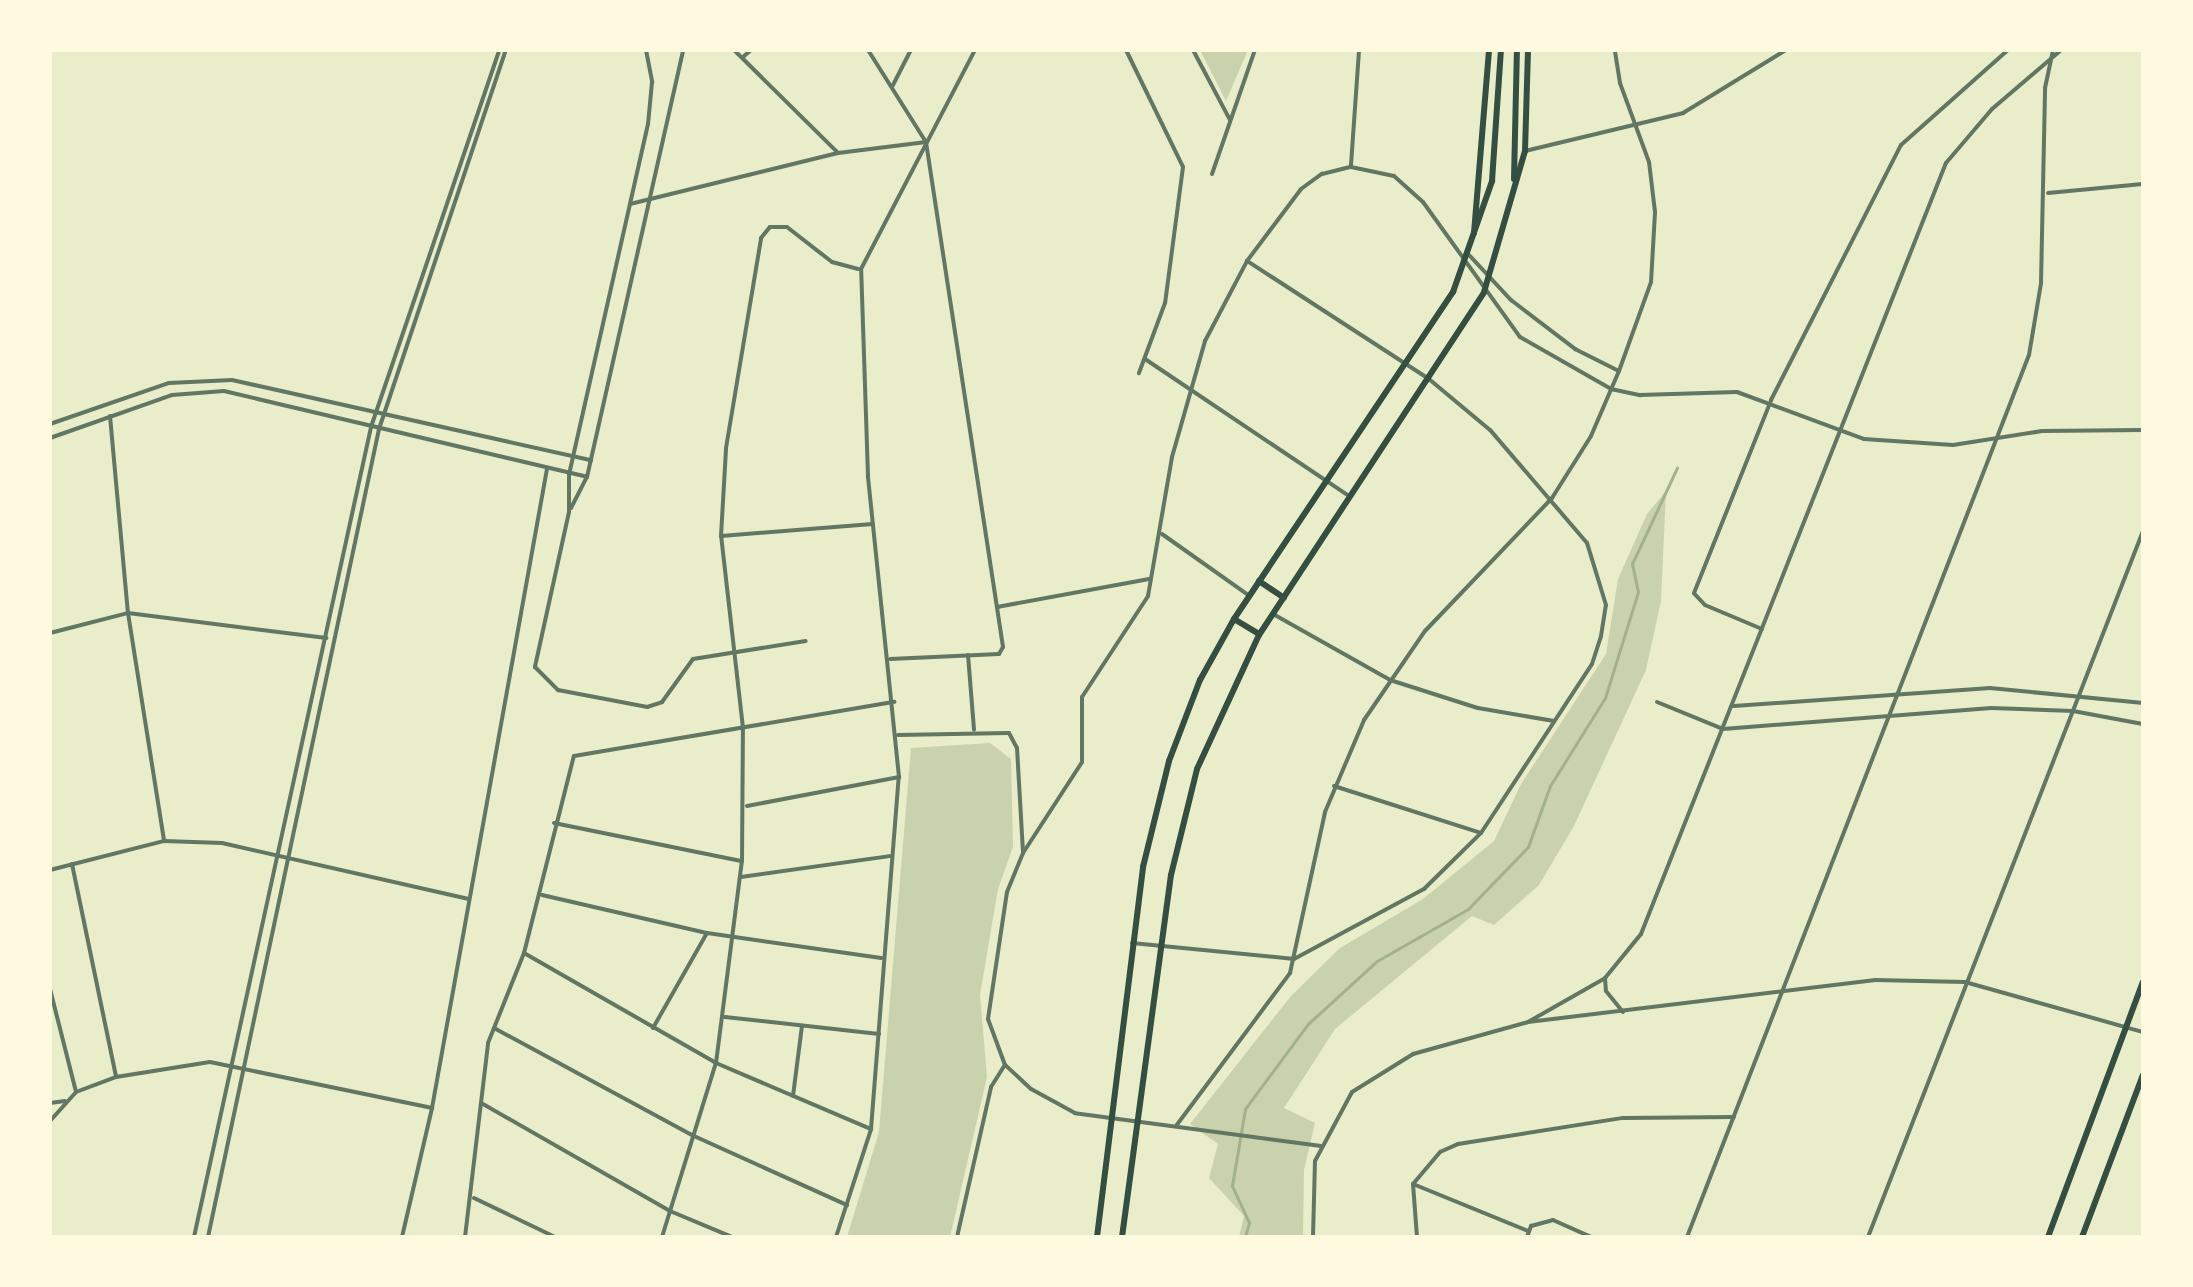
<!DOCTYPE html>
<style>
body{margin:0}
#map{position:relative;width:2193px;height:1287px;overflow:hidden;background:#e9edc9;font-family:Barlow,sans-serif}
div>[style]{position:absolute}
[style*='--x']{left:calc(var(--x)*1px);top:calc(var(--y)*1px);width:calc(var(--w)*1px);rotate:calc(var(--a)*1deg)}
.green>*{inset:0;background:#cad2ad}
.stream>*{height:2.5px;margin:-1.25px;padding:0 1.25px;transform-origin:1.25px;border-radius:1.25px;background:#a3b18a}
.minor>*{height:4px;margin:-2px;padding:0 2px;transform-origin:2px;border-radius:2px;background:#617663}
.secondary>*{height:6px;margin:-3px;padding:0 3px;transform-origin:3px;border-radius:3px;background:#344e41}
span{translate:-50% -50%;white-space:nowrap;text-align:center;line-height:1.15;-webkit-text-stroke:9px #fefae0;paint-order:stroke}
.frame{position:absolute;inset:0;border:52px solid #fefae0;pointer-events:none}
</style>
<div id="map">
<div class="green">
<i style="clip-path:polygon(1200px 50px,1248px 50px,1226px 101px)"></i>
<i style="clip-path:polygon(1666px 491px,1661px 601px,1646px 670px,1574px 826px,1539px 885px,1494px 925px,1472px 916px,1335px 1029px,1284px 1108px,1315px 1123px,1304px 1170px,1303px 1237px,1239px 1237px,1244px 1216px,1209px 1178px,1218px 1144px,1190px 1124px,1291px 996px,1340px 948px,1423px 899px,1494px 841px,1521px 784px,1606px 654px,1618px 579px,1647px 514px)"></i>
<i style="clip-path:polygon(990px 743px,1011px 759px,1013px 847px,998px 889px,980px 995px,987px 1077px,950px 1237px,847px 1237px,879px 1132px,911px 748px)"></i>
</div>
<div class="stream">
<i style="--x:1245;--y:1237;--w:15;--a:-74"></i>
<i style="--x:1249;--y:1223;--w:41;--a:-114.7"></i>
<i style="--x:1232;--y:1186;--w:78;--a:-80.4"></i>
<i style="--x:1245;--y:1109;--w:106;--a:-53.5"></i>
<i style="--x:1308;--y:1024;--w:93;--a:-42.4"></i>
<i style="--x:1377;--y:961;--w:105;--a:-29.7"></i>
<i style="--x:1468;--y:909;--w:86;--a:-45.9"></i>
<i style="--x:1528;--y:847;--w:65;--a:-70.2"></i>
<i style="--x:1550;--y:786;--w:104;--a:-58"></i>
<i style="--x:1605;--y:698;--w:111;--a:-72.7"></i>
<i style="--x:1638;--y:592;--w:29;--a:-102"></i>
<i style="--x:1632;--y:564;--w:106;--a:-64.9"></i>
</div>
<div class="minor">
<i style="--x:646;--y:50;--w:33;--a:79"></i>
<i style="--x:652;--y:82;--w:42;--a:95.4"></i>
<i style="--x:648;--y:124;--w:359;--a:102.7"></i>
<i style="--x:569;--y:474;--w:38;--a:90"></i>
<i style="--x:569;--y:512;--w:159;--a:102.4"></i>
<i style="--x:535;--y:667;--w:33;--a:45"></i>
<i style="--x:558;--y:690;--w:91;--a:10.8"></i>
<i style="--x:647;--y:707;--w:16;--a:-18"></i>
<i style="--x:662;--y:702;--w:53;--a:-54.2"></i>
<i style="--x:693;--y:659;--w:114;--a:-9.1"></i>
<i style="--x:734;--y:50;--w:146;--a:44.7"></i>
<i style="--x:868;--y:50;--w:109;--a:57.8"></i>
<i style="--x:926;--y:142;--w:511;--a:81.33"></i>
<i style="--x:1003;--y:647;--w:8;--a:120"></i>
<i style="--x:999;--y:654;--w:109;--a:177.4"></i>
<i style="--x:1126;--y:50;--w:130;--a:64"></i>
<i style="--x:1183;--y:167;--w:137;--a:97.5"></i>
<i style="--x:1165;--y:303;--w:75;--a:110.4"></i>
<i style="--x:1193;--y:50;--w:79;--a:62.1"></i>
<i style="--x:743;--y:57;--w:11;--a:-41"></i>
<i style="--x:893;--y:85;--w:39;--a:-63"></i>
<i style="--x:1525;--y:151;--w:163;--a:-13.5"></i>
<i style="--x:1683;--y:113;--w:121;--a:-31.5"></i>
<i style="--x:1351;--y:165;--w:115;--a:-86"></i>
<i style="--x:1212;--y:174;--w:131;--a:-70.9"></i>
<i style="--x:2048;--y:193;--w:95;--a:-5.4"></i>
<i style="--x:630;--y:204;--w:214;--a:-13.8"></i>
<i style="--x:838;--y:153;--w:89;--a:-7.1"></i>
<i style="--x:1469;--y:255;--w:62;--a:47"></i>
<i style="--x:1511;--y:300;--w:81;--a:37.4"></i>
<i style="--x:1575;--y:349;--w:49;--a:26.6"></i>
<i style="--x:1145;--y:359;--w:246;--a:33.9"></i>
<i style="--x:110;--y:416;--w:198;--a:84.8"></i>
<i style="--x:128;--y:613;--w:231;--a:81"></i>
<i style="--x:50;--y:424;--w:126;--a:-19"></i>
<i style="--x:169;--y:383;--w:63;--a:-2.7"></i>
<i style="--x:232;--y:380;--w:368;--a:12.6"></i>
<i style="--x:50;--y:438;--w:129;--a:-19.4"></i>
<i style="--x:172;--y:395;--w:52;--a:-4.4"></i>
<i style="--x:224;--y:391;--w:373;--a:13.3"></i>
<i style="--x:571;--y:508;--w:35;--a:-63"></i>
<i style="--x:587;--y:477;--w:438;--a:-77.3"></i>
<i style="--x:1162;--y:534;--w:105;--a:35.3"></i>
<i style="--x:721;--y:536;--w:152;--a:-4.5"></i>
<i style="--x:997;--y:607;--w:156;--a:-10.4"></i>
<i style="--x:1273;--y:614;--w:134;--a:29.4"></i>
<i style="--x:1390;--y:680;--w:92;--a:17.7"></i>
<i style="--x:1478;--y:708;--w:77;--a:9.7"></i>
<i style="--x:1762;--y:629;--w:62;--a:-157.2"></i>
<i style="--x:1705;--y:605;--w:16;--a:-133"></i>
<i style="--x:1694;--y:593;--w:208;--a:-68.2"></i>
<i style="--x:1771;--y:400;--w:286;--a:-63"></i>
<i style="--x:1901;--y:145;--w:143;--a:-41.6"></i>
<i style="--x:50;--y:633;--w:81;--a:-14.4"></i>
<i style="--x:128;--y:613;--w:200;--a:7.2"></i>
<i style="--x:968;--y:655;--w:75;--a:85.4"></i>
<i style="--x:1657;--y:702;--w:71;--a:22.2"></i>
<i style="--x:1723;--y:729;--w:269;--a:-4.5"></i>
<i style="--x:1991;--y:708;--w:82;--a:2.1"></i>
<i style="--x:2073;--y:711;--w:71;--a:10.5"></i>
<i style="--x:1734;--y:706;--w:257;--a:-4"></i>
<i style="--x:1990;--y:688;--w:154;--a:5.6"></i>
<i style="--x:898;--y:735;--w:111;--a:-1"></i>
<i style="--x:1009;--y:733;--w:17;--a:62"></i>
<i style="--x:1017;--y:748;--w:105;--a:86.7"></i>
<i style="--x:1334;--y:786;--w:154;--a:17.7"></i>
<i style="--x:747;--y:806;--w:155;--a:-10.8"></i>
<i style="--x:554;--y:823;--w:191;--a:11.5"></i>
<i style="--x:72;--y:864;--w:217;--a:78.3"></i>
<i style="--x:50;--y:870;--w:118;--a:-14.3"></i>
<i style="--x:164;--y:841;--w:58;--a:2"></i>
<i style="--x:222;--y:843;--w:253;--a:12.8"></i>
<i style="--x:741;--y:877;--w:150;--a:-8"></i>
<i style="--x:542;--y:895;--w:169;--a:13"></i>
<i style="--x:707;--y:933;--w:176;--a:8.2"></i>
<i style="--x:1132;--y:943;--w:163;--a:5.6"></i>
<i style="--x:1294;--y:959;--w:148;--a:-28.3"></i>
<i style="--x:1424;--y:889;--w:80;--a:-44.5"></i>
<i style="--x:1481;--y:833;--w:202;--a:-56.7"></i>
<i style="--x:1592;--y:664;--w:29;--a:-72"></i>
<i style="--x:1601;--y:636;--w:31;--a:-81"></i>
<i style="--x:1606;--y:605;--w:65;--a:-107"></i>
<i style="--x:1587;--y:543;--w:149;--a:-130.6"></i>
<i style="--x:1490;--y:430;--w:80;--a:-140.1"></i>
<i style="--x:1429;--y:379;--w:217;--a:-147"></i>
<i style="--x:524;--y:953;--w:221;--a:29.8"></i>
<i style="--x:716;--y:1063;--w:168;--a:23.1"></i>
<i style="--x:1605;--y:978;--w:13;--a:86"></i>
<i style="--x:1606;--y:991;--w:27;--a:51"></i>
<i style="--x:50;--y:989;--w:106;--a:75.8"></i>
<i style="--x:725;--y:1017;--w:155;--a:6.3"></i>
<i style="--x:1528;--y:1022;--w:89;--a:-29.7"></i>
<i style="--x:1605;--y:978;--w:57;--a:-50.7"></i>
<i style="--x:1641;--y:934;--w:829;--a:-68.42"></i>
<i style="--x:1946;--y:163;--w:71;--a:-49.6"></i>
<i style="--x:1992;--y:109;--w:91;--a:-40.5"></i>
<i style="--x:494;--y:1028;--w:227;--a:28.4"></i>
<i style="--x:694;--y:1136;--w:168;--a:24.3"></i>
<i style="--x:653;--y:1028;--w:109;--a:-60.4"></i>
<i style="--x:793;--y:1096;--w:71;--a:-82.7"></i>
<i style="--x:50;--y:1103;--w:15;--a:-8"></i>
<i style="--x:483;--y:1104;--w:215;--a:29.8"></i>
<i style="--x:670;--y:1211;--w:67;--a:22.8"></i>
<i style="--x:50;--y:1121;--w:39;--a:-48"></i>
<i style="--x:76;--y:1092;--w:43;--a:-20.6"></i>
<i style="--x:116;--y:1077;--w:95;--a:-9.1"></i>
<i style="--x:210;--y:1062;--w:227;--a:11.7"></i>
<i style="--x:1176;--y:1126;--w:191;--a:-53.3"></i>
<i style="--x:1290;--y:973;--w:165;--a:-77.7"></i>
<i style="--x:1325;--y:812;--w:100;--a:-67"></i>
<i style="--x:1364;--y:720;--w:108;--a:-55.6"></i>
<i style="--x:1425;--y:631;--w:184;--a:-46.3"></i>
<i style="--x:1552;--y:498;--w:73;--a:-57.8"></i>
<i style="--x:1591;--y:436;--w:71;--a:-66.7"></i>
<i style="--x:1619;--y:371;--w:95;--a:-70.2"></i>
<i style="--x:1651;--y:282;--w:70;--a:-86.7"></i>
<i style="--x:1655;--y:212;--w:50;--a:-96.8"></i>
<i style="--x:1649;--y:162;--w:84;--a:-110.2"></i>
<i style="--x:1620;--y:83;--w:33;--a:-99"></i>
<i style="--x:1321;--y:1146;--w:248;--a:-172.4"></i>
<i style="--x:1075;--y:1113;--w:50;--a:-151.4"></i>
<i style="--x:1031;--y:1089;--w:35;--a:-137"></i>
<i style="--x:1005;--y:1065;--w:49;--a:-110.3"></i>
<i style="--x:988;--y:1019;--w:128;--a:-81.5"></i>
<i style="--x:1007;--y:892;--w:42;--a:-67.7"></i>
<i style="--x:1023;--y:853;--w:108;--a:-57"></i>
<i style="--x:1082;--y:762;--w:65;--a:-90"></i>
<i style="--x:1082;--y:697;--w:121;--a:-56.8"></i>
<i style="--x:1148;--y:596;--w:141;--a:-80.2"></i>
<i style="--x:1172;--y:457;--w:121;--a:-74.1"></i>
<i style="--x:1205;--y:341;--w:90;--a:-62.3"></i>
<i style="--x:1247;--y:261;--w:90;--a:-53.1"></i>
<i style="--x:1301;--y:189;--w:26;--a:-36"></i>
<i style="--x:1322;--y:174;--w:30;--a:-14"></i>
<i style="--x:1351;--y:167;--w:44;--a:11.8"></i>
<i style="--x:1394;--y:176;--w:39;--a:42"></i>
<i style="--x:1423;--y:202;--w:166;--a:54.3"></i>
<i style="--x:1520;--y:337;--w:105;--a:29.7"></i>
<i style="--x:1611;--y:389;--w:30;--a:12"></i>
<i style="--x:1640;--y:395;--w:97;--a:-1.8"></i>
<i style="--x:1737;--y:392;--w:135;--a:20.3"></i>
<i style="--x:1864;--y:439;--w:89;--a:3.9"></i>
<i style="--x:1953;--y:445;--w:90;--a:-8.9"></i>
<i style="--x:2042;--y:431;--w:101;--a:-0.6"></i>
<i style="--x:1413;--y:1184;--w:124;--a:22.2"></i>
<i style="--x:474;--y:1198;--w:90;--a:25.7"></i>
<i style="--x:194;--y:1237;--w:829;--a:-77.67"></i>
<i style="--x:371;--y:427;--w:398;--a:-71.2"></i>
<i style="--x:208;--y:1237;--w:826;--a:-78.05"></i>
<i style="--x:379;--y:429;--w:400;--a:-71.5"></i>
<i style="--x:402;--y:1237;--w:132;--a:-76.9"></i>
<i style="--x:432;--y:1108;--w:649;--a:-79.8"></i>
<i style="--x:465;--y:1237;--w:195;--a:-83.2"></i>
<i style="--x:488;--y:1043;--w:97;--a:-68.2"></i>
<i style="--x:524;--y:953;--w:203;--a:-75.8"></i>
<i style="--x:574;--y:756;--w:325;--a:-9.6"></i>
<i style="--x:662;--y:1237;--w:182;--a:-72.8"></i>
<i style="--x:716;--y:1063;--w:204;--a:-82.7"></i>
<i style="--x:742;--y:861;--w:133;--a:-89.6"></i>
<i style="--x:743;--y:728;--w:193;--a:-96.5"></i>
<i style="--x:721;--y:536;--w:88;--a:-86.7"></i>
<i style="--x:726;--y:448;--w:213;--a:-80.5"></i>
<i style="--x:761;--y:238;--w:14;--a:-51"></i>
<i style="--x:770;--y:227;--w:17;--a:0"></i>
<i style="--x:787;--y:227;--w:57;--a:37.9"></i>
<i style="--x:832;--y:262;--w:27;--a:15"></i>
<i style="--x:836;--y:1237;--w:114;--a:-72"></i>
<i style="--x:871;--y:1129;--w:353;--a:-85.5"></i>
<i style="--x:899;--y:777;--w:303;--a:-95.9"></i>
<i style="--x:868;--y:476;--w:207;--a:-91.9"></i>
<i style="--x:861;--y:269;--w:247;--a:-62.5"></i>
<i style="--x:957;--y:1237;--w:154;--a:-77.2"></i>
<i style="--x:991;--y:1087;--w:26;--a:-58"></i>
<i style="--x:1313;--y:1237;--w:76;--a:-88.5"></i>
<i style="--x:1315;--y:1161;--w:78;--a:-61.8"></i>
<i style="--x:1352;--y:1092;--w:72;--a:-31.9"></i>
<i style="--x:1413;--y:1054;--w:119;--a:-15.5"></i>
<i style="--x:1528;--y:1022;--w:350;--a:-6.9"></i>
<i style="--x:1875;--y:980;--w:90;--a:1.3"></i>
<i style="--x:1965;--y:982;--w:185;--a:15.7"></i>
<i style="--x:1417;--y:1237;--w:53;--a:-94.3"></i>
<i style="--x:1413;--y:1184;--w:42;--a:-49.8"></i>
<i style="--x:1440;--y:1152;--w:20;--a:-24"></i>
<i style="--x:1458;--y:1144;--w:167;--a:-9"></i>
<i style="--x:1623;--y:1118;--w:111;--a:-0.5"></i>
<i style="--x:1527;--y:1237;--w:12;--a:-70"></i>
<i style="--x:1531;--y:1226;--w:23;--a:-15"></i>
<i style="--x:1553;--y:1220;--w:42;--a:24.1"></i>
<i style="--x:1687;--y:1237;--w:946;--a:-68.81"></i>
<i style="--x:2029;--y:355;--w:73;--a:-80.5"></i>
<i style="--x:2041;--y:283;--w:195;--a:-88.8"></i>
<i style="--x:2045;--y:88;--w:39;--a:-78"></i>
<i style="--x:1868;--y:1237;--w:758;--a:-68.72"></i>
</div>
<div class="secondary">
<i style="--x:1514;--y:179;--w:129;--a:-88.7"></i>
<i style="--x:1474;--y:233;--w:184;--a:-85.3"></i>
<i style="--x:1259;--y:581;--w:30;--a:34"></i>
<i style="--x:1234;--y:619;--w:29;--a:31"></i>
<i style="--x:1097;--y:1237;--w:373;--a:-82.9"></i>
<i style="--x:1143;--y:867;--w:109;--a:-76.2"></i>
<i style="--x:1169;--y:761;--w:87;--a:-69.1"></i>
<i style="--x:1200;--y:680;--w:70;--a:-60.9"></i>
<i style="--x:1234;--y:619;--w:394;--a:-56.2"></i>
<i style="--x:1453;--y:292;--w:118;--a:-70.6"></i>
<i style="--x:1492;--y:181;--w:131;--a:-86.1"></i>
<i style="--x:1122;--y:1237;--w:365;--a:-82.3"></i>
<i style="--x:1171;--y:875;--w:109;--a:-76.2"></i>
<i style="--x:1197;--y:769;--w:148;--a:-65.2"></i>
<i style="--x:1259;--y:635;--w:410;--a:-56.7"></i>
<i style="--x:1484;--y:292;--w:147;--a:-73.8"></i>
<i style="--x:1525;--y:151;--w:101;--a:-88.3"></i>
<i style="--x:2048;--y:1237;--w:272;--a:-69.6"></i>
<i style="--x:2082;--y:1237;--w:173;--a:-69.4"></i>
</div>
<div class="frame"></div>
</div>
